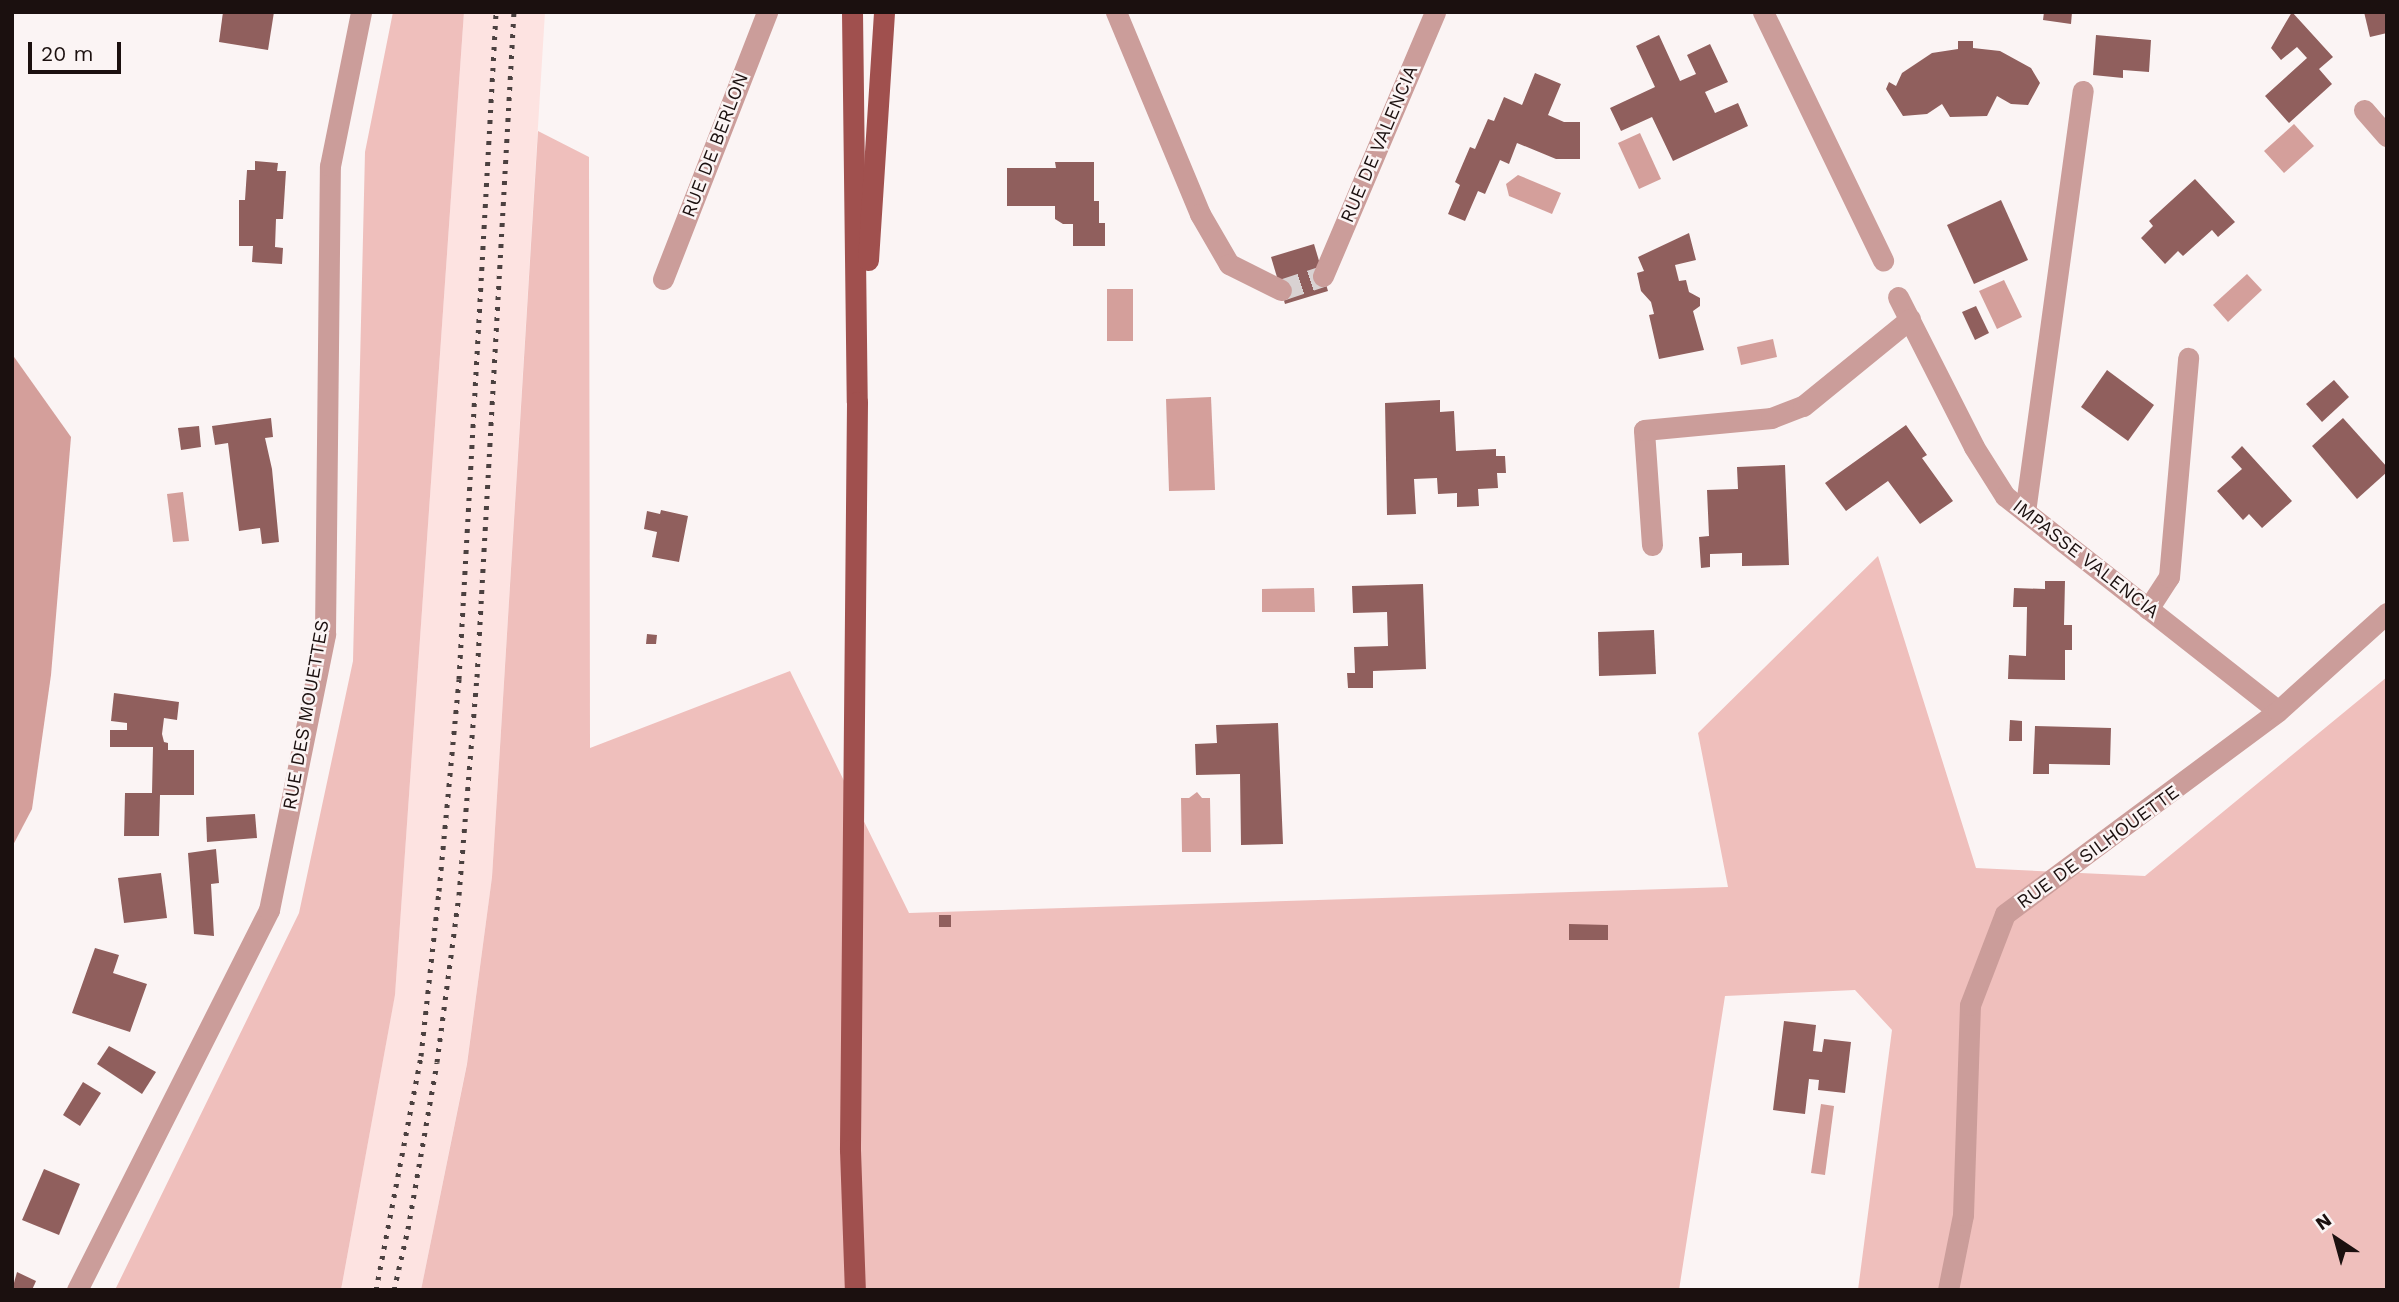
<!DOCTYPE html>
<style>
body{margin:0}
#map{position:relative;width:2399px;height:1302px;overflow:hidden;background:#fbf4f4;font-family:"Work Sans",sans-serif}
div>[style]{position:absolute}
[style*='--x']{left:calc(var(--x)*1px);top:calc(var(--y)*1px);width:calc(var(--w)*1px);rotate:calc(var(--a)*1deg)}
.built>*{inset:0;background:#fde3e1}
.green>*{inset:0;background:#efbfbc}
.water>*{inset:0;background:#d49f9b}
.building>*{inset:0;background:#905f5d}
.minor-tunnel>*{height:21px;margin-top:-10.5px;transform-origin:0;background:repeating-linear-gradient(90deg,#d9d2d2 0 21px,transparent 0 31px)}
.minor>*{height:21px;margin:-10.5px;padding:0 10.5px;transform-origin:10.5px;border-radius:10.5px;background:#cb9d9a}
.major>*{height:21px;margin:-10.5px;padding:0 10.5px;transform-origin:10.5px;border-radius:10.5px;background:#a0504e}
.rail>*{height:5px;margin-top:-2.5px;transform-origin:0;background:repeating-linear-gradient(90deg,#4b4140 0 3.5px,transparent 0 10.5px)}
span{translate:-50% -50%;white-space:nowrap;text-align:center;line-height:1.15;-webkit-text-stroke:5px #fbf4f4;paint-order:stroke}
.street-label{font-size:19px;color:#1b100f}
.frame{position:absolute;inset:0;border:14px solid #1b100f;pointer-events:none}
.north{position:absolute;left:2301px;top:1204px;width:70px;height:70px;-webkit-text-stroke:5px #fbf4f4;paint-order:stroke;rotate:324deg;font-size:19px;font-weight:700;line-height:28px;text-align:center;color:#1b100f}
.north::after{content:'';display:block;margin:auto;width:24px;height:32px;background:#1b100f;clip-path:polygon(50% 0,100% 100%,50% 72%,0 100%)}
.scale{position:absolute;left:28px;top:42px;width:93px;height:32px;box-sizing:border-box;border:4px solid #1b100f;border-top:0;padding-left:9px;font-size:21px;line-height:24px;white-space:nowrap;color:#1b100f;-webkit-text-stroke:5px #fbf4f4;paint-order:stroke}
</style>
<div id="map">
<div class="built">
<i style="clip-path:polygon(464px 12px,545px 12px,492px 877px,467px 1063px,421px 1290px,341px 1290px,395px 994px)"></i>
</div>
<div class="green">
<i style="clip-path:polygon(393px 12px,464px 12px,395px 995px,341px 1290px,115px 1290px,299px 913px,353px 661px,365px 152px)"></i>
<i style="clip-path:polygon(538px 131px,589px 157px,590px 748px,790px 671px,909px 913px,1728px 887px,1698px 733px,1878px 556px,1976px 868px,2145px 876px,2387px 677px,2387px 1290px,1858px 1290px,1892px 1030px,1855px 990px,1725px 996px,1679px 1290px,421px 1290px,467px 1064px,492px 877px)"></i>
</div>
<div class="water">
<i style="clip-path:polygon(2294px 124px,2314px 146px,2284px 173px,2264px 151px)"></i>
<i style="clip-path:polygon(1640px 133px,1661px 179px,1639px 189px,1618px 143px)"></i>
<i style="clip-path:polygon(1518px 175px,1561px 193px,1552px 214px,1509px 196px,1506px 184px)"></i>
<i style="clip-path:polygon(2247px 274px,2262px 290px,2228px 322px,2213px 305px)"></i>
<i style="clip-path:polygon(2004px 280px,2022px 317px,1997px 329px,1979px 291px)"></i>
<i style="clip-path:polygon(1107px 289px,1133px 289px,1133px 341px,1107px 341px)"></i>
<i style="clip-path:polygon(1773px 339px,1777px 357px,1741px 365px,1737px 347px)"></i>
<i style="clip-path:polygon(12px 354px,71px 437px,51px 675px,32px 809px,12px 847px)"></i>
<i style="clip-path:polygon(1211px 397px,1215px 490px,1169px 491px,1166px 399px)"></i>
<i style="clip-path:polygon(183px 492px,189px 541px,173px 542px,167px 494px)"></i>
<i style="clip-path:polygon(1314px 588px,1315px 612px,1262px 612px,1262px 589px)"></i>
<i style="clip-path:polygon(1197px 792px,1202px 798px,1210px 798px,1211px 852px,1182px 852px,1181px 798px,1189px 798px)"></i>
<i style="clip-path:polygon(1821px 1104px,1834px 1106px,1825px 1175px,1811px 1173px)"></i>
</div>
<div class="building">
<i style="clip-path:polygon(223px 12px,274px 12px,268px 50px,219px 42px)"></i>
<i style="clip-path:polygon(2044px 12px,2072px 12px,2071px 24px,2043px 20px)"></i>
<i style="clip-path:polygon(2292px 12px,2333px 57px,2319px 69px,2332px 84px,2289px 123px,2265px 96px,2307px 58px,2297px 47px,2281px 60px,2271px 48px)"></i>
<i style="clip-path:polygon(2364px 12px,2387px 12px,2387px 33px,2370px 37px)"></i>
<i style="clip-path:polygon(1659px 35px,1680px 81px,1696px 74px,1687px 55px,1710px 44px,1728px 82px,1705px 92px,1715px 113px,1738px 103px,1748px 126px,1673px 161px,1652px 117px,1621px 131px,1610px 108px,1655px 87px,1636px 46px)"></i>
<i style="clip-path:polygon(2096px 35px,2151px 40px,2149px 72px,2123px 70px,2123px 78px,2093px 75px)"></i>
<i style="clip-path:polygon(1958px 41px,1973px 41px,1973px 48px,2000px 51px,2031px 68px,2040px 83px,2028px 105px,2011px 104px,1997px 96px,1987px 116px,1950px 117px,1942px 104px,1927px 114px,1903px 116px,1886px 89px,1889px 82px,1896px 86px,1902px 73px,1932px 53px,1958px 49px)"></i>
<i style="clip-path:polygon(1535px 73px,1561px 84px,1548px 115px,1564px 122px,1580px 122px,1580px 159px,1556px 159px,1517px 143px,1509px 164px,1500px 160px,1485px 194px,1478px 191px,1465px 221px,1448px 214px,1460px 185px,1455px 182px,1470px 147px,1475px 149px,1488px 119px,1494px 121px,1504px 97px,1522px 105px)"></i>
<i style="clip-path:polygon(255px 161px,278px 163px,277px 171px,286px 171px,283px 219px,276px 219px,275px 247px,283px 248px,282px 264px,252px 262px,253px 246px,239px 246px,239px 200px,245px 200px,247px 170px,255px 170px)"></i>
<i style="clip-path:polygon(1055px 162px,1094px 162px,1094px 201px,1099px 201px,1099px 223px,1105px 223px,1105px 246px,1073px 246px,1073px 224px,1063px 224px,1055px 219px,1055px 206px,1007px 206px,1007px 168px,1056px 168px)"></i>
<i style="clip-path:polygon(2195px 179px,2235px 222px,2218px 237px,2212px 230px,2183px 256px,2178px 251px,2165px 264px,2141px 238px,2153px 226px,2149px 221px)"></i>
<i style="clip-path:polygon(2001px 200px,2028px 260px,1974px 284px,1947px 225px)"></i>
<i style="clip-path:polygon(1689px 233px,1696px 260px,1675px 265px,1679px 281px,1686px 280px,1689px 292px,1700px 298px,1700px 306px,1693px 311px,1704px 350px,1659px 359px,1649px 315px,1654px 314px,1651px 302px,1641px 291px,1637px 273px,1644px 271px,1638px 257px)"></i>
<i style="clip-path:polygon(1314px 244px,1328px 291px,1285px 304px,1271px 257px)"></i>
<i style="clip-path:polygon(1976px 306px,1989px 333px,1975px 340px,1962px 312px)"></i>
<i style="clip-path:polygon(2107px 370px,2154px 405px,2128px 441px,2081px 407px)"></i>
<i style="clip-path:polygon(2334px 380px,2349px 397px,2322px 422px,2306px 404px)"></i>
<i style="clip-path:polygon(1440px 400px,1440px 412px,1454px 411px,1456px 451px,1496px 449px,1496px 456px,1505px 456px,1506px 473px,1497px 473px,1498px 488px,1478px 489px,1479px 506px,1457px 507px,1457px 493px,1438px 494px,1437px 478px,1414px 479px,1416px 514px,1387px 515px,1385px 403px)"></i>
<i style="clip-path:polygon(271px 418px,273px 437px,265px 438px,272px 469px,279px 542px,262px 544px,260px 528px,239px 531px,228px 443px,215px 445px,212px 426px)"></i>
<i style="clip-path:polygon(2343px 418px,2387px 467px,2387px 472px,2357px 499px,2312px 446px)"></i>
<i style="clip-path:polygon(1906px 425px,1927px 455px,1922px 458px,1953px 501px,1920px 524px,1888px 481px,1846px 511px,1825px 483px)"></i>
<i style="clip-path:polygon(199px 426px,201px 447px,181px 450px,178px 428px)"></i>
<i style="clip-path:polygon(2242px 446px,2292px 501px,2262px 528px,2249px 514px,2243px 520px,2217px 491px,2242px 469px,2231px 457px)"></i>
<i style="clip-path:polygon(1785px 465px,1789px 565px,1742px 566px,1742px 553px,1710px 554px,1710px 567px,1701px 568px,1699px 537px,1709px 536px,1707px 490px,1738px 489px,1737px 467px)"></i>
<i style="clip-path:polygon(661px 510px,688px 516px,679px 562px,652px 557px,657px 532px,644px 529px,647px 511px,660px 514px)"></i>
<i style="clip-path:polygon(2045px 581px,2065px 581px,2064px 625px,2072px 625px,2072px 650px,2065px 650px,2065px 680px,2008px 679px,2009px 655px,2026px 656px,2027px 607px,2013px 607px,2014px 588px,2045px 589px)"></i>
<i style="clip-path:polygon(1423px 584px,1426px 669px,1373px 671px,1373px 688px,1348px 688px,1347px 673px,1355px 673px,1354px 647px,1388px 646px,1387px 612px,1353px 613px,1352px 586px)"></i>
<i style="clip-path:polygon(1654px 630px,1656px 674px,1599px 676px,1598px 632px)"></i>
<i style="clip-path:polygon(647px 634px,657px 635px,656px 644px,646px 644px)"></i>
<i style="clip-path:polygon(114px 693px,179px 702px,177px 720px,164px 718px,162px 734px,164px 742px,168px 743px,168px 750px,194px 750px,194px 795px,160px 795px,159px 836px,124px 836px,125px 793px,152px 793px,153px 747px,110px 747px,110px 730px,127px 730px,127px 723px,111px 721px)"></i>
<i style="clip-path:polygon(2010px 720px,2022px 721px,2022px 741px,2009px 741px)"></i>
<i style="clip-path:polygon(1278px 723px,1283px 844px,1241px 845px,1240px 774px,1196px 775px,1195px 744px,1217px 743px,1216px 725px)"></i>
<i style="clip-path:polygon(2035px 726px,2111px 728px,2110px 765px,2049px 764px,2049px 774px,2033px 774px)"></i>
<i style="clip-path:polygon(255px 814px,257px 838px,207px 842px,206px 817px)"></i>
<i style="clip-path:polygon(216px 849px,219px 883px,211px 884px,214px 936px,194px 934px,188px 853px)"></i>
<i style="clip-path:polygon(161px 873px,167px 918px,124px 923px,118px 878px)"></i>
<i style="clip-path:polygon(939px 915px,951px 915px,951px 927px,939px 927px)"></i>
<i style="clip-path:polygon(1569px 924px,1608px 925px,1608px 940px,1569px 940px)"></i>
<i style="clip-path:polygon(95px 948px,119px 955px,113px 973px,147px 984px,130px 1032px,72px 1013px)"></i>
<i style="clip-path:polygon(1784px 1021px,1816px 1025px,1813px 1051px,1822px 1052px,1824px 1039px,1851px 1042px,1845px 1093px,1818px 1090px,1819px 1080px,1809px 1079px,1805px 1114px,1773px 1110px)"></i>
<i style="clip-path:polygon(109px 1046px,156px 1072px,142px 1094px,97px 1064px)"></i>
<i style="clip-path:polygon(83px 1082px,101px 1093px,80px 1126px,63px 1115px)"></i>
<i style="clip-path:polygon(44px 1169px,80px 1184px,59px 1235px,22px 1220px)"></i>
<i style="clip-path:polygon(17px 1272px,36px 1281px,32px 1290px,12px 1290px)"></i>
</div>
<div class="minor-tunnel">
<i style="--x:1281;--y:290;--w:44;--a:-18.4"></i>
</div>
<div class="minor">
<i style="--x:1116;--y:12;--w:219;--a:67.4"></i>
<i style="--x:1200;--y:214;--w:58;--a:59.9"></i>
<i style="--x:1229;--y:264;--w:58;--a:26.6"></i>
<i style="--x:1763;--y:12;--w:276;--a:64.2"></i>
<i style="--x:2364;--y:110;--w:35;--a:49"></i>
<i style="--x:1323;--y:276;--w:287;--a:-67"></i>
<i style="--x:663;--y:279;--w:287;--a:-68.7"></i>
<i style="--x:1898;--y:297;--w:168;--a:63.1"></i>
<i style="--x:1974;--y:447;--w:58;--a:57.7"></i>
<i style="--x:2005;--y:496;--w:347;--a:38.2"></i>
<i style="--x:2025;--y:512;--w:425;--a:-82.2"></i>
<i style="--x:1652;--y:545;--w:115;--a:-94"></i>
<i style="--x:1644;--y:430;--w:128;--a:-5.4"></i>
<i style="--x:1771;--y:418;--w:34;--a:-21"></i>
<i style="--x:1803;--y:406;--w:138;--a:-39.1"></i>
<i style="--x:2148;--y:609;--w:38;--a:-57"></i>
<i style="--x:2169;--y:577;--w:220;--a:-85"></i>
<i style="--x:77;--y:1290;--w:426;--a:-63.2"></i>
<i style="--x:269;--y:910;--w:282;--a:-78.5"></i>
<i style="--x:325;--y:634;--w:468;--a:-89.4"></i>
<i style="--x:330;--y:166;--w:157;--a:-78.6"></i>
<i style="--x:1948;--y:1290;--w:76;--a:-78.7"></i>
<i style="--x:1963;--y:1215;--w:210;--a:-88.1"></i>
<i style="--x:1970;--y:1005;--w:97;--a:-69"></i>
<i style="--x:2005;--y:914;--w:340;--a:-36.6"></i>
<i style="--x:2278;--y:711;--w:147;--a:-42"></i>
</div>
<div class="major">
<i style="--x:852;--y:12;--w:390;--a:89.3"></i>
<i style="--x:857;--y:402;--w:748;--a:90.54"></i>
<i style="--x:850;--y:1150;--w:140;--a:88"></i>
<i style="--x:868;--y:260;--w:249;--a:-86.3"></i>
</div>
<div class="rail">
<i style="--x:376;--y:1290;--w:238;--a:-79.1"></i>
<i style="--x:421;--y:1056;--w:166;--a:-83.8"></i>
<i style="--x:439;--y:891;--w:213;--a:-84.6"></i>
<i style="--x:459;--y:679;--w:668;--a:-86.82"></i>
<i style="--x:394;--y:1290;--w:63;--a:-77.1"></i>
<i style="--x:408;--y:1229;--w:169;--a:-80.1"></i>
<i style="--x:437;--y:1062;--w:168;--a:-82.5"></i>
<i style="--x:459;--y:895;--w:219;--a:-85.3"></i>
<i style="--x:477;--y:677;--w:666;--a:-86.82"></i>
</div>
<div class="street-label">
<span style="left:1379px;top:144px;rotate:-67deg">RUE DE VALENCIA</span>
<span style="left:715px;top:145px;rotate:-69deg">RUE DE BERLON</span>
<span style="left:2086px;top:559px;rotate:38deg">IMPASSE VALENCIA</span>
<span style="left:306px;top:715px;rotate:-80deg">RUE DES MOUETTES</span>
<span style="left:2098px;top:847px;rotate:-36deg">RUE DE SILHOUETTE</span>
</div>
<div class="frame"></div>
<div class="north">N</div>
<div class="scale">20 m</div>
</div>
